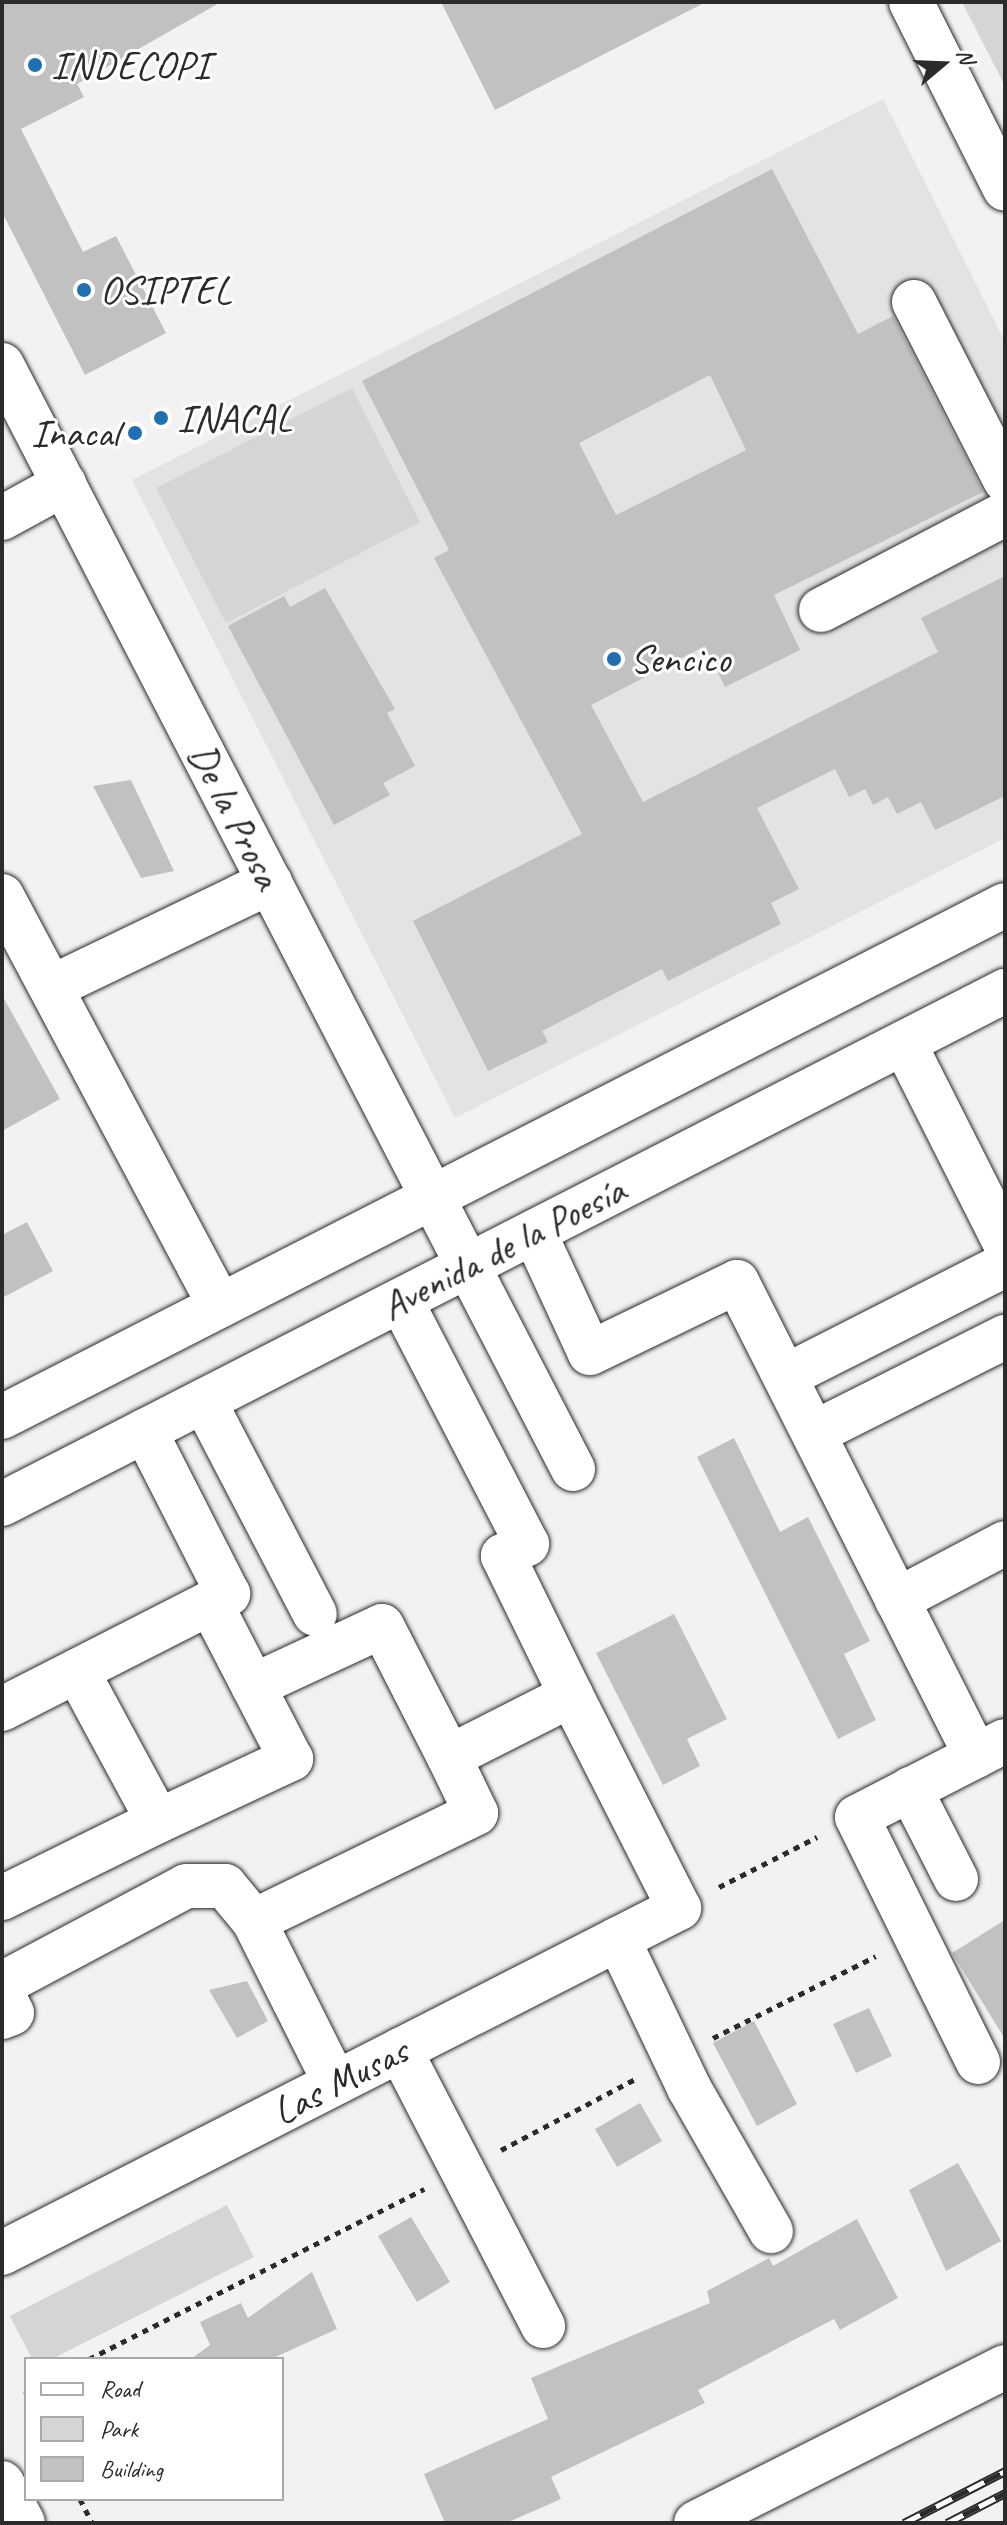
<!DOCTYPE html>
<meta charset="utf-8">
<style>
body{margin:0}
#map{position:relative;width:1007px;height:2525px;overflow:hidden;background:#f2f2f2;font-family:Caveat,sans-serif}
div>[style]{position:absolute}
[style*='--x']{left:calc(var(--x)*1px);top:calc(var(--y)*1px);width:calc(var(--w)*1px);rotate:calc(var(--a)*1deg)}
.built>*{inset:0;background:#e3e3e3}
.green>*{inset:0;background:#d5d5d5}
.building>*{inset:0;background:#c1c1c1}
.path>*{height:5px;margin-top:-2.5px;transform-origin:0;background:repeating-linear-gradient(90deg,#2b2b2b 0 6px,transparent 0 12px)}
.roads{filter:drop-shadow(0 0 2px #2b2b2b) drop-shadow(0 0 2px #2b2b2b)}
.minor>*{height:44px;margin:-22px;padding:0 22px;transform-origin:22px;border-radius:22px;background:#fff}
.major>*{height:44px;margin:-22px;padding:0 22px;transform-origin:22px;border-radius:22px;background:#fff}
.rail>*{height:9px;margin-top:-4.5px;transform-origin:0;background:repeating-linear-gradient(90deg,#fff 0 18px,#2b2b2b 0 36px);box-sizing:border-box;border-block:2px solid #2b2b2b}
.dots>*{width:22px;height:22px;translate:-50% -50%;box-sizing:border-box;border:4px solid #fff;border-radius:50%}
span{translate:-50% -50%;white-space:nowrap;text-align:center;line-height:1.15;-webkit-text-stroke:6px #fff;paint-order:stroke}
.poi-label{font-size:40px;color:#2b2b2b}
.left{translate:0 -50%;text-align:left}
.right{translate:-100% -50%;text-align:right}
.street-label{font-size:40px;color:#2b2b2b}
.frame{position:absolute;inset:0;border:4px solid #2b2b2b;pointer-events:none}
.legend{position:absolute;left:24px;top:2357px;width:260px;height:144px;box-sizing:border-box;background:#fff;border:2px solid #aaa;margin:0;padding:10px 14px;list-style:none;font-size:24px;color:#2b2b2b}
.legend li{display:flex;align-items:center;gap:16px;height:40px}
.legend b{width:40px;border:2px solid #aaa}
.north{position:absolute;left:903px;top:24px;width:80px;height:80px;-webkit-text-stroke:6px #fff;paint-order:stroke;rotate:71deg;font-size:22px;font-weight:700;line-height:32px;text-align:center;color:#2b2b2b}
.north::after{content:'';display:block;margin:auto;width:28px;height:36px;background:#2b2b2b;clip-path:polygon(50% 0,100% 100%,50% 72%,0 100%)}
</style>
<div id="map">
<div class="built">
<i style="clip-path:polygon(883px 99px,1005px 342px,1005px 838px,455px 1118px,132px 480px)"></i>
</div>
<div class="green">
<i style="clip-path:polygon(962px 2px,1005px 2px,1005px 86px)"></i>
<i style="clip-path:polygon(352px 388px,420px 522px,226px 623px,156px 488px)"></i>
<i style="clip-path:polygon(227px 2205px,254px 2257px,52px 2359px,32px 2359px,10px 2316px)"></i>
</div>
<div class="building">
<i style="clip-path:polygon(2px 2px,221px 2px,77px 84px,84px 97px,21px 129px,83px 252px,116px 236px,166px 333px,85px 375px,2px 212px)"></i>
<i style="clip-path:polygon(441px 2px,706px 2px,495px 110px)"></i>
<i style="clip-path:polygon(evenodd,772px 169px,858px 334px,893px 316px,983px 492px,774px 595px,800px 650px,725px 687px,705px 646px,591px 705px,643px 802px,938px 652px,921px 618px,1005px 576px,1005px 796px,935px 830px,921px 802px,897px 814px,888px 797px,873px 805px,865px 789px,849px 797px,835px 769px,757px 808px,799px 889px,771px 903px,781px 924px,668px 981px,662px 969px,542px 1031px,548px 1042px,488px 1071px,413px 921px,582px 834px,434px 558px,449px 550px,362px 381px,772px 169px,710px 375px,746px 450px,616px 515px,579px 443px,710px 375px)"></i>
<i style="clip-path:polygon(325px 588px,395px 709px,387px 713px,415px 766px,383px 783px,390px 795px,334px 825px,228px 626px,284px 596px,290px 607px)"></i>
<i style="clip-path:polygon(131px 780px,174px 871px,141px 878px,93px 786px)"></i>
<i style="clip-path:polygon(2px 995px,60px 1099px,2px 1131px)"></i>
<i style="clip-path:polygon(27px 1222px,53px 1271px,2px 1298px,2px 1235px)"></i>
<i style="clip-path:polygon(734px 1438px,780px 1532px,808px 1517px,870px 1641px,844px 1654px,876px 1720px,838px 1739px,697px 1457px)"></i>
<i style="clip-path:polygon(674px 1614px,727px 1719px,687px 1739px,700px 1766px,663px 1785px,596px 1653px)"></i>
<i style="clip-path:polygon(1005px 1920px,1005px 2039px,952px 1953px)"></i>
<i style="clip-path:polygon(247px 1981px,268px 2021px,237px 2038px,209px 1990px)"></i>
<i style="clip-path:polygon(869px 2008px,892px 2056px,856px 2073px,833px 2024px)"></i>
<i style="clip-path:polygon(754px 2021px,797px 2104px,757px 2126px,713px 2043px)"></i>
<i style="clip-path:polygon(640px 2103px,662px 2141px,617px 2167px,595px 2129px)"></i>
<i style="clip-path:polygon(958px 2163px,1001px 2241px,946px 2271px,909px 2190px)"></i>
<i style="clip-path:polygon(411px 2217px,450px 2282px,417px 2302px,378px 2236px)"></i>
<i style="clip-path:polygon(857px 2219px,898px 2298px,840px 2330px,834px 2319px,698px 2390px,705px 2403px,551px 2477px,561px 2499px,506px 2523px,445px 2523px,424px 2474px,548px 2419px,531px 2378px,710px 2303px,707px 2291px,769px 2258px,773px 2266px)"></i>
<i style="clip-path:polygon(312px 2272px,337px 2329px,271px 2359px,191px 2359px,210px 2345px,200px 2322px,241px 2303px,248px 2318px)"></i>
</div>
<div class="path">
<i style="--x:719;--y:1887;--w:110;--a:-27"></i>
<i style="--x:713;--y:2038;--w:182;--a:-26.7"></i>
<i style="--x:501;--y:2150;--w:154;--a:-27.9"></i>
<i style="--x:89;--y:2359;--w:376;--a:-26.9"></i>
<i style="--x:26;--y:2392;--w:1;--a:90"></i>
<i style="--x:80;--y:2499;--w:27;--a:63"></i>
</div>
<div class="roads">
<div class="minor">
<i style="--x:914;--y:302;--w:200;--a:62.9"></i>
<i style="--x:2;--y:365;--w:1243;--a:62.65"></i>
<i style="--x:2;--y:518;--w:71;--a:-28.7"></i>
<i style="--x:821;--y:610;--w:208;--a:-27.6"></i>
<i style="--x:2;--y:896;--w:464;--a:62"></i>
<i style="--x:52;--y:987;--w:242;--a:-25.7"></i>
<i style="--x:904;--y:1043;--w:224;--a:63.2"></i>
<i style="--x:534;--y:1232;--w:133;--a:65.2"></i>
<i style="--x:590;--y:1353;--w:163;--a:-25.8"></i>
<i style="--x:737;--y:1282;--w:531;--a:63.24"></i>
<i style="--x:788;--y:1375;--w:243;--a:-26.9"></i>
<i style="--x:204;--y:1401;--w:240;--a:62.5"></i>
<i style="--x:2;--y:1417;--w:1126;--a:-27.04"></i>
<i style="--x:816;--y:1432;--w:212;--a:-26.7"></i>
<i style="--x:2;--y:1504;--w:1127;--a:-27.09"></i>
<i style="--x:897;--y:1600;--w:122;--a:-27.8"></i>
<i style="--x:77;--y:1671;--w:170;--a:61.6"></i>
<i style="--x:158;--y:1821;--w:147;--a:-25"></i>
<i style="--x:291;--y:1759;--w:176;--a:-117.4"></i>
<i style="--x:253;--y:1686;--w:142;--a:-24.9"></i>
<i style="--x:382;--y:1626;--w:147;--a:62.9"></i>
<i style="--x:449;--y:1757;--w:137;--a:-26.9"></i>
<i style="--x:571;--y:1695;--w:155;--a:-116.1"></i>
<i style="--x:503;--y:1556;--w:27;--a:-27"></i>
<i style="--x:527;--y:1544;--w:274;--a:-117.4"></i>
<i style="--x:2;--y:1709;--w:254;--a:-27"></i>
<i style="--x:228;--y:1594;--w:183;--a:-117"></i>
<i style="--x:910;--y:1789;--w:101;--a:62.9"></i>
<i style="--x:2;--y:1898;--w:174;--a:-26.3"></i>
<i style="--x:254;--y:1921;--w:247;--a:-25.9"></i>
<i style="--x:476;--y:1813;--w:62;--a:-115.7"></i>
<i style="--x:618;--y:1939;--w:165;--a:64.5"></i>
<i style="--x:689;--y:2088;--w:165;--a:60.2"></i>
<i style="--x:2;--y:1984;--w:208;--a:-28"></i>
<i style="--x:186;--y:1886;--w:39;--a:0"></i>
<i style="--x:225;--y:1886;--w:45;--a:50.4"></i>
<i style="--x:254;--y:1921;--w:181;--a:63.4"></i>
<i style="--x:2;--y:1992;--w:23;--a:65"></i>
<i style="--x:12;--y:2013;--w:11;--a:158"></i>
<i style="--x:400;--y:2050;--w:311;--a:62.6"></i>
<i style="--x:978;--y:2062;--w:273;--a:-116.3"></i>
<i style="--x:857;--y:1817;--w:166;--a:-27.2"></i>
<i style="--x:2;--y:2253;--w:760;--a:-27"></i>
<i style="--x:679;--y:1908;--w:239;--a:-116.9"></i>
<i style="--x:2;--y:2483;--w:45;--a:62.3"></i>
</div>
<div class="major">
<i style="--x:911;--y:2;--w:209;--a:63.3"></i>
<i style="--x:696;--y:2523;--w:346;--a:-26.8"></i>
</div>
</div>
<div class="rail">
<i style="--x:904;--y:2523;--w:114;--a:-27.2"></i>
<i style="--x:947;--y:2523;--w:65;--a:-27.3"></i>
</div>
<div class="dots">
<i style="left:35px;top:65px;background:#1f6fb2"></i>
<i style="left:84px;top:290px;background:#1f6fb2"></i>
<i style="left:161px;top:418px;background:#1f6fb2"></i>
<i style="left:135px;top:433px;background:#1f6fb2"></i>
<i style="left:614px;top:659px;background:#1f6fb2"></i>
</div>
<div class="poi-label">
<span class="left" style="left:51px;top:65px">INDECOPI</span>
<span class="left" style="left:100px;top:290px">OSIPTEL</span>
<span class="left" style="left:177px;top:418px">INACAL</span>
<span class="right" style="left:119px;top:433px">Inacal</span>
<span class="left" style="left:630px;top:659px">Sencico</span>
</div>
<div class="street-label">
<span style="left:235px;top:816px;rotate:63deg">De la Prosa</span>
<span style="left:503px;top:1248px;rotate:-27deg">Avenida de la Poesía</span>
<span style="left:340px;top:2081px;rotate:-27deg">Las Musas</span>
</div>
<div class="frame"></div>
<ul class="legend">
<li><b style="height:10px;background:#fff"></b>Road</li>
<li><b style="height:22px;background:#d5d5d5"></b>Park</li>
<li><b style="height:22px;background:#c1c1c1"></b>Building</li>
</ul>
<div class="north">N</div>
</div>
